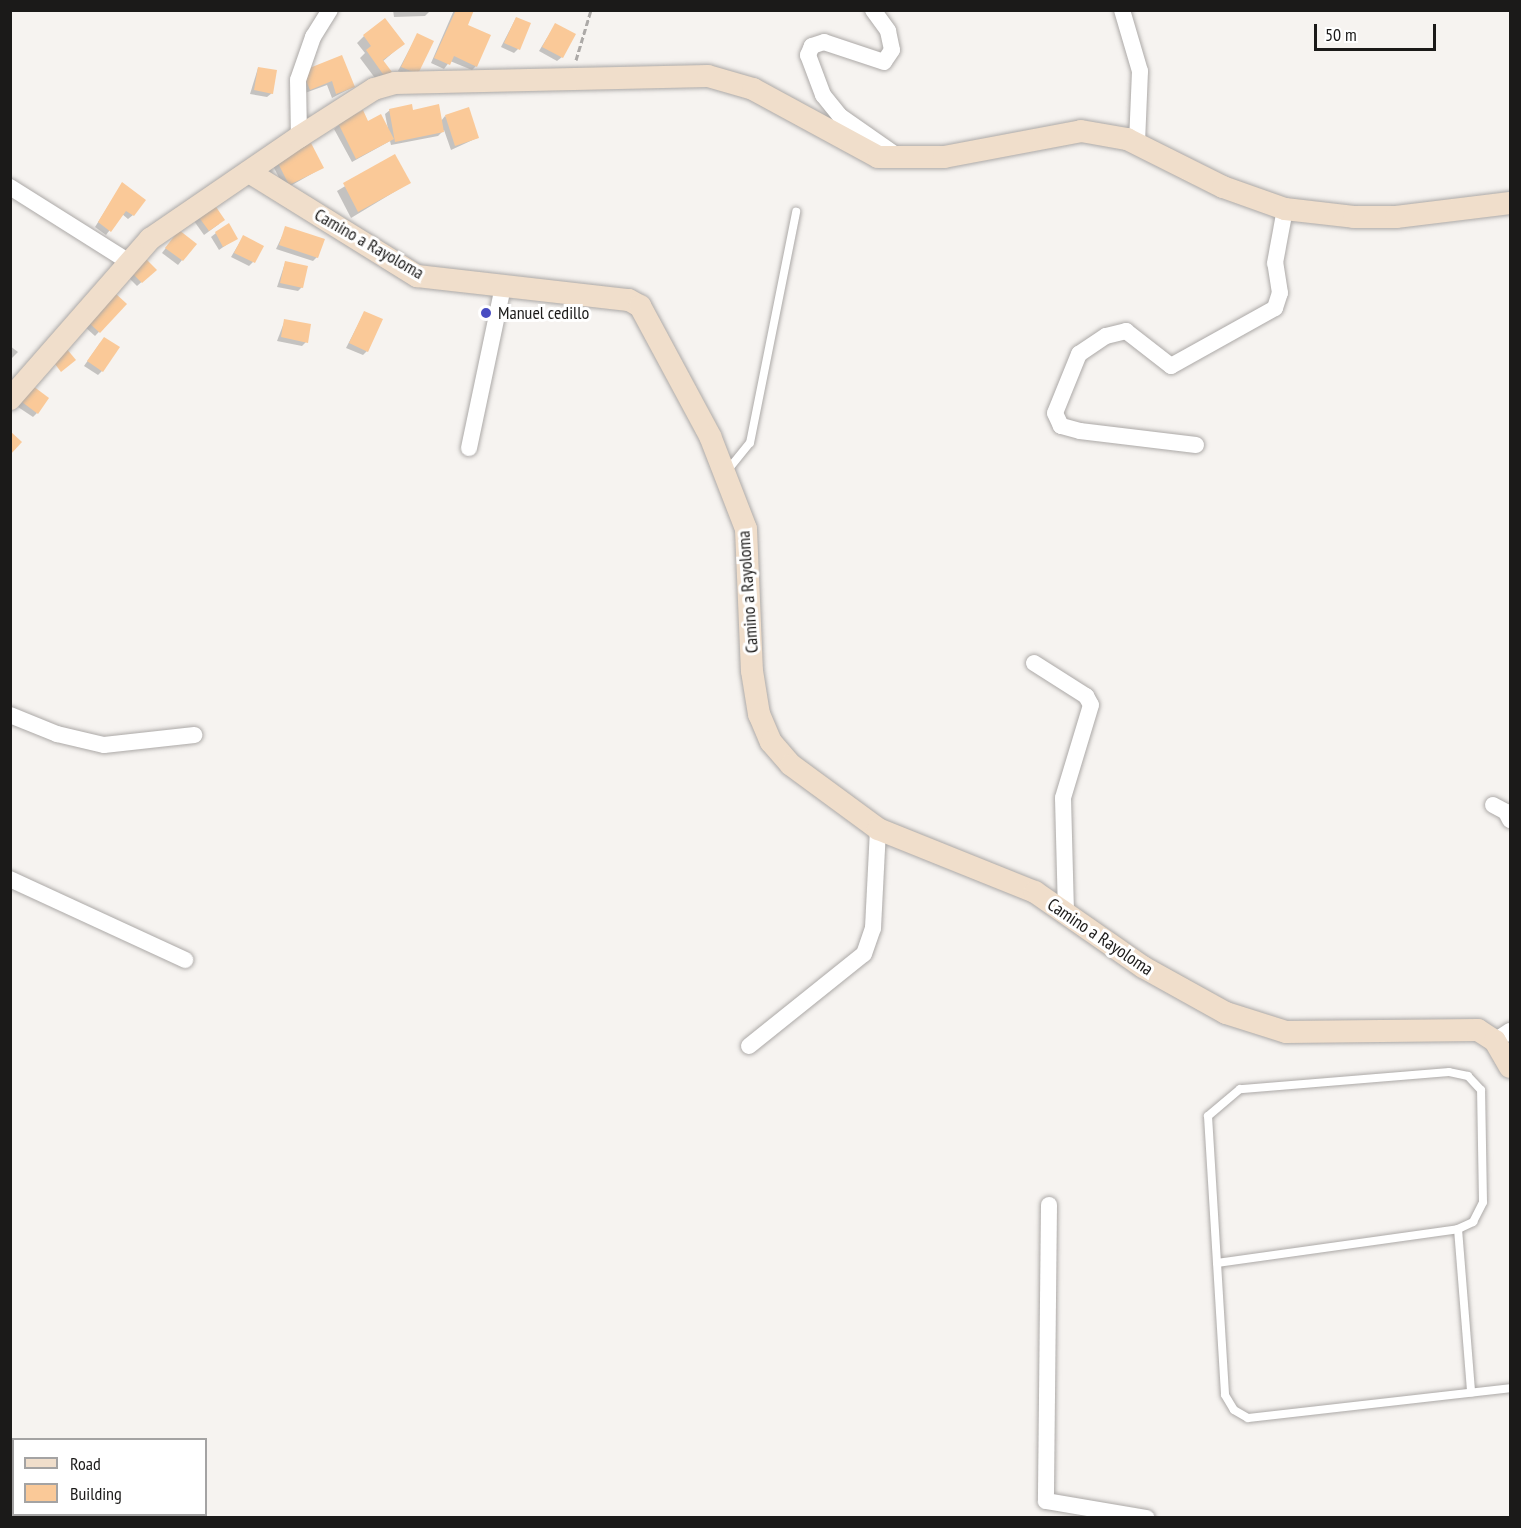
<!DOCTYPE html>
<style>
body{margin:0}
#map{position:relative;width:1521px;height:1528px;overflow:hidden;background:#f6f3f0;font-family:"PT Sans Narrow",sans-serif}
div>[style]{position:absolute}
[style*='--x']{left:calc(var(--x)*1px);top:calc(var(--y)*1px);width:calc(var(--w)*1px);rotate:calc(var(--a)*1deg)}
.shadow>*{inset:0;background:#0003}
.building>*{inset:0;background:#fac998}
.path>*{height:3px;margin-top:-1.5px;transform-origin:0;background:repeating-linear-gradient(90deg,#aca9a7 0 6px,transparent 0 9px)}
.roads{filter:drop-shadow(0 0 2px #aca9a7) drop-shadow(0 0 2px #aca9a7)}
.lane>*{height:8px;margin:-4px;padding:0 4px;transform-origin:4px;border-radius:4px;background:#fff}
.street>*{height:16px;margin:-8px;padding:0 8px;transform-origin:8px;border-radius:8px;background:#fff}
.secondary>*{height:22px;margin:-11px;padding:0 11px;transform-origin:11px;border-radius:11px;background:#f0decb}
.dots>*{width:16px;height:16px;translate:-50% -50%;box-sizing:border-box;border:3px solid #fff;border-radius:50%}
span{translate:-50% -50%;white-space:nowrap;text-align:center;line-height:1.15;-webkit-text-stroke:6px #fff;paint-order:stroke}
.street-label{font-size:18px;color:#1b1a19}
.poi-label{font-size:18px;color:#1b1a19}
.left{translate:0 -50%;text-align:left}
.frame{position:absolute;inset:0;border:12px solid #1b1a19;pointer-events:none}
.legend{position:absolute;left:12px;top:1438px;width:195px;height:78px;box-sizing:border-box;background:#fff;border:2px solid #a4a3a3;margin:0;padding:8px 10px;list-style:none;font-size:18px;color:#1b1a19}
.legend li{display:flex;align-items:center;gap:12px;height:30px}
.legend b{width:30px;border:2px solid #a4a3a3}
.scale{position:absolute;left:1314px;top:24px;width:122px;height:27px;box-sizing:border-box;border:3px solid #1b1a19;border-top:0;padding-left:8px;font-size:18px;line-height:21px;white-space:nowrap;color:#1b1a19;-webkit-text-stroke:4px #fff;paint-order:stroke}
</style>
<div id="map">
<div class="shadow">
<i style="clip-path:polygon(393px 10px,430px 10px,430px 11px,425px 16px,394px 17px)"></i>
<i style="clip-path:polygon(454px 10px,473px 10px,466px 25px,476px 66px,472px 70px,450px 61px,444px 69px,431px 63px)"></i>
<i style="clip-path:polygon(516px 18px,518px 49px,514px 53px,501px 47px)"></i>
<i style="clip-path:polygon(555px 25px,562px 57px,557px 61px,539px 51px)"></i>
<i style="clip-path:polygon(417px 35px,413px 78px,398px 71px)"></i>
<i style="clip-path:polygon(364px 36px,403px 44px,382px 62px,390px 72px,378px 82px,360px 58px,365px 53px,357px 43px)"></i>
<i style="clip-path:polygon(258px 68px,272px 93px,267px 97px,250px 94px)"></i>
<i style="clip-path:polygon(303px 72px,353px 87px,332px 98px,327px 85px,305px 93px)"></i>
<i style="clip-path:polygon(390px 110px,441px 121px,445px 116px,477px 138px,451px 150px,444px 130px,438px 136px,391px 145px,390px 141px,352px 162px,334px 129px,339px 125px,367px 123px,388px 129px,385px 114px)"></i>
<i style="clip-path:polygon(395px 156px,409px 183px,351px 218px,337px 191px)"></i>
<i style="clip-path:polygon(277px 162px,322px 168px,285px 189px,273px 166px)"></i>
<i style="clip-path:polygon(122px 184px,133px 215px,128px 219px,122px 214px,106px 235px,95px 227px)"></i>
<i style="clip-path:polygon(199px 217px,219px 224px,204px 235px,194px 221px)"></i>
<i style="clip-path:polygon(286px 228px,317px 257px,313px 261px,276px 249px)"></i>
<i style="clip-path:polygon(216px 233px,236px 238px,219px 250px,211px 237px)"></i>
<i style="clip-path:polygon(175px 236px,195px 244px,178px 265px,162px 253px)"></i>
<i style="clip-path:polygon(243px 237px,253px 262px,249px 266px,231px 257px)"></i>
<i style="clip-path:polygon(145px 260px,155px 270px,137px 286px,128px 277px)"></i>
<i style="clip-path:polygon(285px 263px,302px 287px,298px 291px,277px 287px)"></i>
<i style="clip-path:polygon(125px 304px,95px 336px,85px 327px)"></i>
<i style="clip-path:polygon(364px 313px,367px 351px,363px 355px,346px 348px)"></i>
<i style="clip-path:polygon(285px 320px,306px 342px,302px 346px,277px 341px)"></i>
<i style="clip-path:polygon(100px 343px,102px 371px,98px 375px,84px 366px)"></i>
<i style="clip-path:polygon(10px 346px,18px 352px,10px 360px)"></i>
<i style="clip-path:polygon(29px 392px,37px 413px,33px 417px,18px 407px)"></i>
</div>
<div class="building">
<i style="clip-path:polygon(456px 10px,474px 10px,468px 25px,491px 35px,477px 67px,454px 56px,450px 65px,434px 58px)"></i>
<i style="clip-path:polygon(516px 17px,531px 23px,520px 50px,504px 43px)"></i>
<i style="clip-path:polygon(385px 18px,405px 44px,383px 60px,392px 72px,385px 77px,366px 50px,371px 46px,363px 35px)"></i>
<i style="clip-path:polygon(555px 23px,576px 34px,563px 58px,542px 47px)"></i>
<i style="clip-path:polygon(417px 33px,434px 41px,418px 74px,401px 67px)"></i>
<i style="clip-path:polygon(342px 55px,355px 87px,336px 94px,332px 81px,310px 90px,302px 71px)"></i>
<i style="clip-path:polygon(258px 67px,277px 70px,273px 94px,254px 90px)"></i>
<i style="clip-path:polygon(412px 104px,413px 110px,439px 104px,444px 132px,395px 142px,389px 109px)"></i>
<i style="clip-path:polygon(469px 107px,479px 138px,455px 146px,445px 115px)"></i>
<i style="clip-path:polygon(363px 110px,368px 121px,381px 114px,394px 139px,356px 159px,338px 123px)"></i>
<i style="clip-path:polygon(311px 143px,324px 168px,289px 185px,277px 161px)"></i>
<i style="clip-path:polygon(395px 154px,411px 183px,358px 212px,343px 183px)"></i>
<i style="clip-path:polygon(122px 182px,146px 200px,134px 216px,126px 211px,111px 232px,98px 222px)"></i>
<i style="clip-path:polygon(214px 204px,225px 220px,209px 231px,198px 216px)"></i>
<i style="clip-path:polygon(229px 223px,238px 239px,223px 247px,215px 232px)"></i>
<i style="clip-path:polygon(285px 226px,325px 239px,318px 258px,279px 245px)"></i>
<i style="clip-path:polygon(179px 230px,197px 244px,183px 261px,165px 248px)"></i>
<i style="clip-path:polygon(243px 235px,264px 246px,255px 263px,234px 253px)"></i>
<i style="clip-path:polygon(145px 258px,157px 270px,142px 283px,131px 272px)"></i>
<i style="clip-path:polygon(285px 261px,308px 266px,303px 288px,280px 283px)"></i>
<i style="clip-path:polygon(115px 293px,127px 304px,100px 333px,88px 322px)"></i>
<i style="clip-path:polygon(364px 311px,383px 319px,368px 352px,349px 343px)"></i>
<i style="clip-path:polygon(284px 319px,311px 324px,308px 343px,281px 337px)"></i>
<i style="clip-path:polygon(104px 337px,120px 347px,103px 372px,87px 361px)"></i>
<i style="clip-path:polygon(66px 348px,76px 360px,61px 372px,52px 360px)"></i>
<i style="clip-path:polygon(33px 386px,49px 398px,38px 414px,22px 402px)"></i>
<i style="clip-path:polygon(10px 431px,22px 442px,10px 455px)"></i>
</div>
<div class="path">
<i style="--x:576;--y:60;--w:52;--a:-73.3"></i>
</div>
<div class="roads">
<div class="lane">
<i style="--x:727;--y:471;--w:36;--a:-51"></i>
<i style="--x:750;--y:443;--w:236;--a:-78.7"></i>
<i style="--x:1458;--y:1229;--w:164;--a:85.4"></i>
<i style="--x:1217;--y:1263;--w:243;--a:-8"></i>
<i style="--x:1458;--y:1229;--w:17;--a:-25"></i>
<i style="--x:1473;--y:1222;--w:22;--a:-63"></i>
<i style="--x:1483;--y:1202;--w:112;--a:-91"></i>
<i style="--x:1481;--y:1090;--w:19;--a:-133"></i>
<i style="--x:1468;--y:1076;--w:19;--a:-168"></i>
<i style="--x:1449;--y:1072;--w:210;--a:175.3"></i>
<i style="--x:1240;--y:1089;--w:42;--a:139.8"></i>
<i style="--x:1208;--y:1116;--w:147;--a:86.5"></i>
<i style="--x:1217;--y:1263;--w:132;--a:86.5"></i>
<i style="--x:1225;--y:1395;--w:17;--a:59"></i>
<i style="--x:1234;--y:1410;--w:16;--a:30"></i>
<i style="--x:1248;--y:1418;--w:264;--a:-6.5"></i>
</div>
<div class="street">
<i style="--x:873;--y:10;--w:26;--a:54"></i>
<i style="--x:888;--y:31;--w:19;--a:78"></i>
<i style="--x:892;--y:50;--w:14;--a:124"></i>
<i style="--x:884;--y:62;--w:63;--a:-161.6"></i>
<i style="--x:824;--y:42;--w:13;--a:162"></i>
<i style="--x:812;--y:46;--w:10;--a:114"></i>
<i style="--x:808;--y:55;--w:43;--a:69.4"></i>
<i style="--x:823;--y:95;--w:27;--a:51"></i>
<i style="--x:840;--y:116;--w:73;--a:35"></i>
<i style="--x:1122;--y:10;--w:64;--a:73.6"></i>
<i style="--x:1140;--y:71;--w:72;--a:92.4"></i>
<i style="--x:299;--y:137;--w:57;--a:-91"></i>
<i style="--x:298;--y:80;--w:46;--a:-70.8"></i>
<i style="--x:313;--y:37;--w:32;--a:-58"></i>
<i style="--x:10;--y:187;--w:141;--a:32.2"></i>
<i style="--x:1196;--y:445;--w:117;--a:-173.1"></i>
<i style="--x:1080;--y:431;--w:20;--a:-165"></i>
<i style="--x:1061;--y:426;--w:14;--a:-115"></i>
<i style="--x:1055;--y:413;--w:64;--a:-67.9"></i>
<i style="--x:1079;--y:354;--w:32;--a:-34"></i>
<i style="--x:1106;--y:336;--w:21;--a:-14"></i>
<i style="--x:1126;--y:331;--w:57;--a:37.9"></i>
<i style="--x:1171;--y:366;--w:119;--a:-29.1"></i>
<i style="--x:1275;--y:308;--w:16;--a:-72"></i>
<i style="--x:1280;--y:293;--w:30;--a:-99"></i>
<i style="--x:1275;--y:263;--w:55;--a:-79.5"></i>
<i style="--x:469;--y:448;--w:166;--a:-78.1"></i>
<i style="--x:1034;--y:663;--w:62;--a:32.4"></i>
<i style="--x:1086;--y:696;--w:10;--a:61"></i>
<i style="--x:1091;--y:705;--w:97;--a:106.8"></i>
<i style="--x:1063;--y:798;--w:117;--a:88.5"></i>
<i style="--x:10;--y:715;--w:51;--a:22"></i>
<i style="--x:57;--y:734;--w:48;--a:13.2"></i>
<i style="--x:104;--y:745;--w:91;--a:-6.3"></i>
<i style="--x:1493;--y:805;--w:15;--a:28"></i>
<i style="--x:1506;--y:812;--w:9;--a:63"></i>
<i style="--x:10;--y:879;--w:193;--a:24.8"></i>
<i style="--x:1495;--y:1041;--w:18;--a:-34"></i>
<i style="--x:749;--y:1046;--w:147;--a:-38.7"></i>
<i style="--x:864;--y:954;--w:28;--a:-71"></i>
<i style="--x:873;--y:928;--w:99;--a:-87.1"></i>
<i style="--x:1049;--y:1205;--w:296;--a:90.6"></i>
<i style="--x:1046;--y:1501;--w:102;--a:9.6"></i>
</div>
<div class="secondary">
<i style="--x:249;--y:172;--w:198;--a:31.8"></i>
<i style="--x:417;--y:276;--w:213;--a:6.5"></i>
<i style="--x:629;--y:300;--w:13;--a:29"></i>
<i style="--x:640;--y:306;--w:148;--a:61.7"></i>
<i style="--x:710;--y:436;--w:100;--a:68.8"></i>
<i style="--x:746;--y:529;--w:142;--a:87.6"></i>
<i style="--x:752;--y:671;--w:44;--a:80.8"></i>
<i style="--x:759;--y:714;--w:30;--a:67"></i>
<i style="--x:771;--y:742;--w:30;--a:49"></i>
<i style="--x:791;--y:765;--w:108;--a:36.3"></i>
<i style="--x:878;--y:829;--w:169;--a:21.9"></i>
<i style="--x:1035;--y:892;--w:131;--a:34.8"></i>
<i style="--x:1143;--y:967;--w:95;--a:29"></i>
<i style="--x:1226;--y:1013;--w:63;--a:17.6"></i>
<i style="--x:1286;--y:1032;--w:192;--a:-0.6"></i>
<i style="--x:1478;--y:1030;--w:20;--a:33"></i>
<i style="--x:1495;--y:1041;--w:30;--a:60"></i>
<i style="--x:10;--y:399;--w:213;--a:-48.8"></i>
<i style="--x:150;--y:239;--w:181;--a:-34.4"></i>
<i style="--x:299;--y:137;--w:89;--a:-32.6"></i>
<i style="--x:374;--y:89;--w:22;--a:-16"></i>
<i style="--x:395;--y:83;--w:313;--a:-1.3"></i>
<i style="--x:708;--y:76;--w:47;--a:16.1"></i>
<i style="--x:753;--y:89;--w:142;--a:28.5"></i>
<i style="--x:878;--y:157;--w:66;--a:0"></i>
<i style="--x:944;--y:157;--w:139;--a:-10.7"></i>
<i style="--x:1081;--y:131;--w:47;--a:9.9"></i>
<i style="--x:1127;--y:139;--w:107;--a:26.6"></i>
<i style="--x:1223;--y:187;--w:66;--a:19.5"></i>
<i style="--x:1285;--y:209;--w:69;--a:6.6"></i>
<i style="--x:1354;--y:217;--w:42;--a:0"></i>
<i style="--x:1396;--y:217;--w:115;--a:-7"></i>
</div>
</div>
<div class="dots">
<i style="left:486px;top:313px;background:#484cc2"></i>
</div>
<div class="street-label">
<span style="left:369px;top:244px;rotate:30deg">Camino a Rayoloma</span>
<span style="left:748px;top:592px;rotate:-94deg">Camino a Rayoloma</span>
<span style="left:1100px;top:937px;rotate:34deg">Camino a Rayoloma</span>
</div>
<div class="poi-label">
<span class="left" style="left:498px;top:313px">Manuel cedillo</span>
</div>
<div class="frame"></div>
<ul class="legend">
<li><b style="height:8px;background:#f0decb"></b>Road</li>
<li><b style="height:16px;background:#fac998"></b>Building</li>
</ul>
<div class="scale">50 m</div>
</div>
